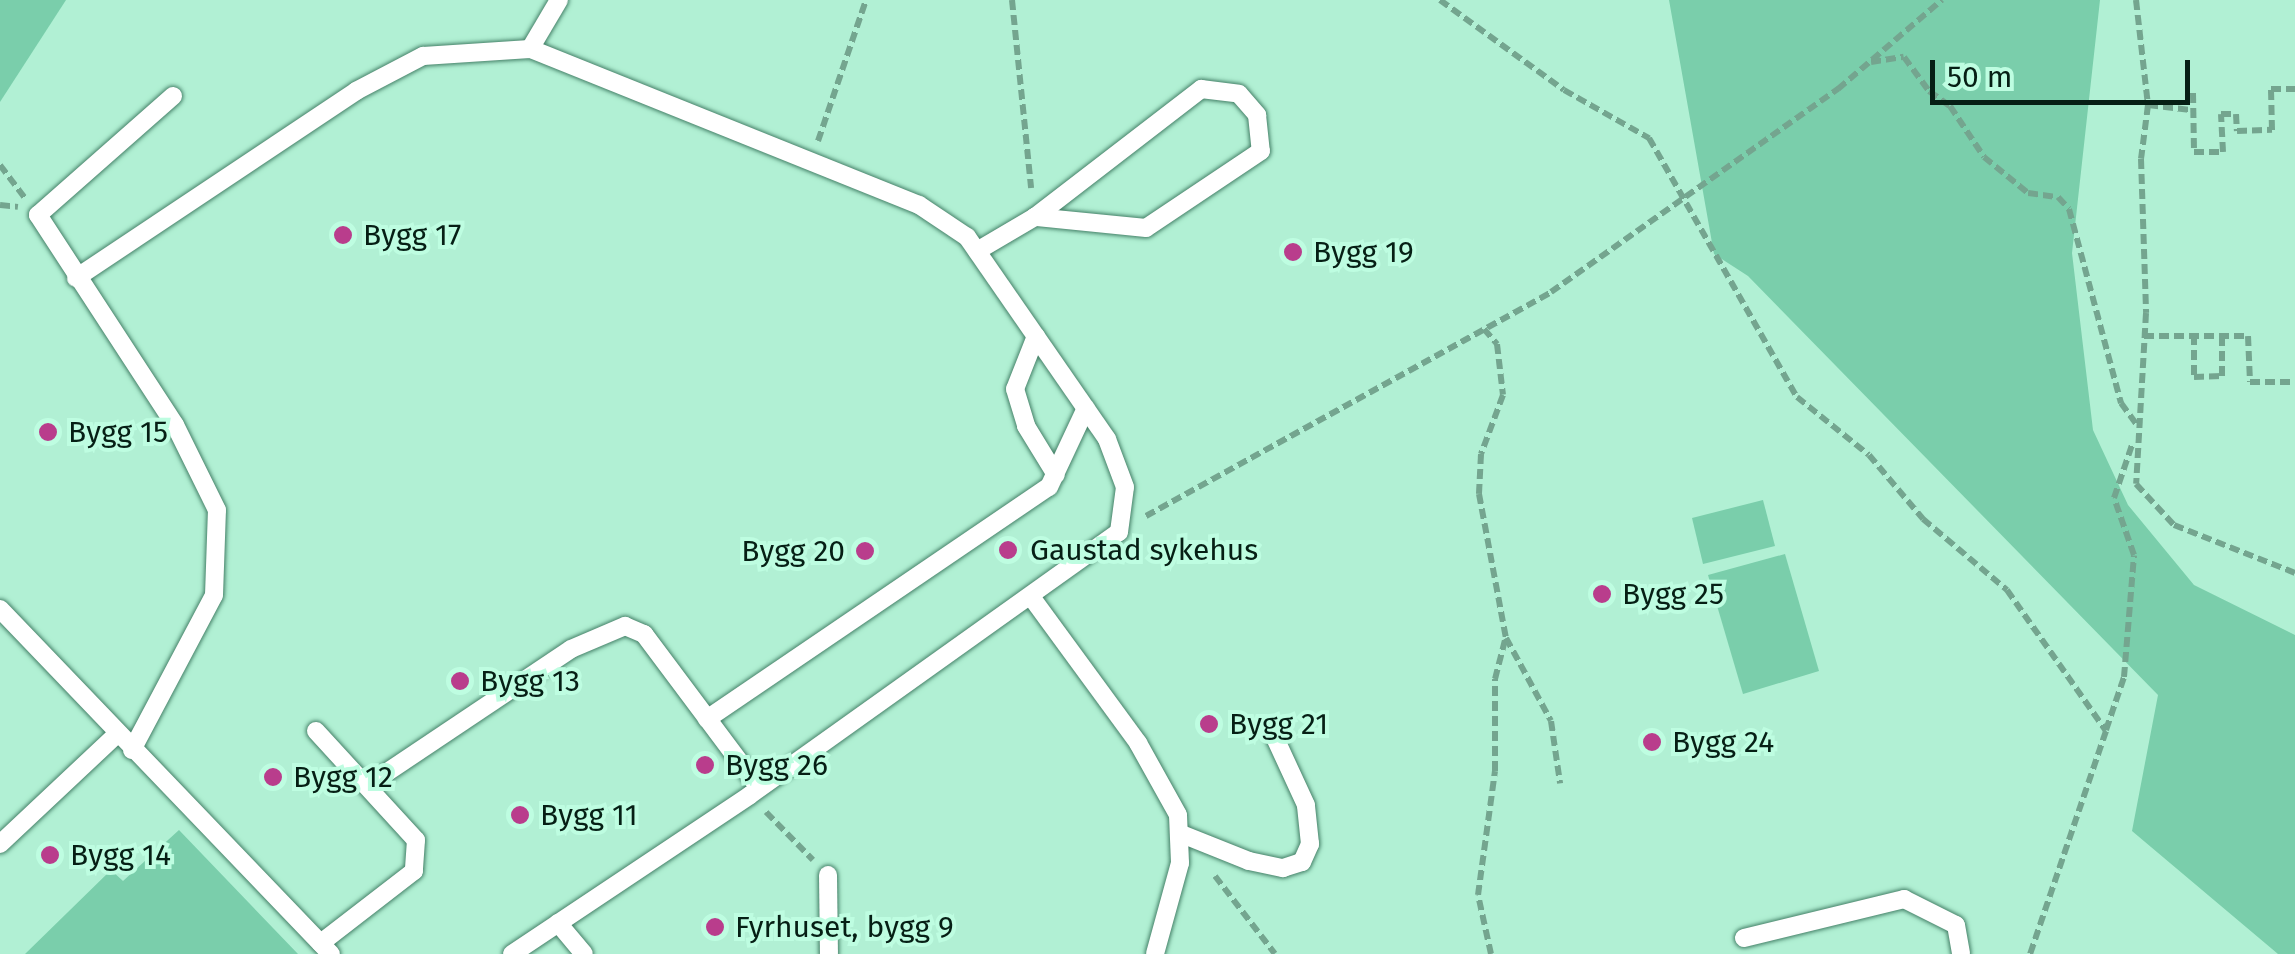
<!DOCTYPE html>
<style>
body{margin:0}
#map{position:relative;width:2295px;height:954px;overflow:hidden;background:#b1f0d4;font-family:"Fira Sans",sans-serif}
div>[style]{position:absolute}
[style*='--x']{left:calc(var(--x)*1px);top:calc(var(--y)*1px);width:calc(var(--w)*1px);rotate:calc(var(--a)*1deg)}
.green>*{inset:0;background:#7aceab}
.path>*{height:6px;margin-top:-3px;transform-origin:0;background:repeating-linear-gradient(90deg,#74a58f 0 10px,transparent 0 15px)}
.roads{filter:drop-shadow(0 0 2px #458168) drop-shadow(0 0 2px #458168)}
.lane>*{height:18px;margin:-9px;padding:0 9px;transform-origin:9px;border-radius:9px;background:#fff}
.dots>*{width:28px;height:28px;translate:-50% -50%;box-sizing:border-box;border:5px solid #befde1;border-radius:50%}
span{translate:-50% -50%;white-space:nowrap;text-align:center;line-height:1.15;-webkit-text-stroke:8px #befde1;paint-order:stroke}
.poi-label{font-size:30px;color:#061f15}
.left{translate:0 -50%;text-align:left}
.right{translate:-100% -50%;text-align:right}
.scale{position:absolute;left:1930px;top:60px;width:260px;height:45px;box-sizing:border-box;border:5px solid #061f15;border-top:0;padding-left:12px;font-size:30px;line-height:35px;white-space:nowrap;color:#061f15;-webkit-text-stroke:8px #befde1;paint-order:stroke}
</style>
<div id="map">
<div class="green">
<i style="clip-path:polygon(0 0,66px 0,0 102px)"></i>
<i style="clip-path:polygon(1669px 0,2100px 0,2072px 253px,2093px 430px,2128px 505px,2194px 585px,2295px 635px,2295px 954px,2278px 954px,2132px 831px,2158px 695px,1748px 276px,1714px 254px)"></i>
<i style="clip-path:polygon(1763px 500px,1775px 546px,1703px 564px,1692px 518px)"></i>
<i style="clip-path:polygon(1785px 554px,1819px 671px,1743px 694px,1708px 575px)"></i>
<i style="clip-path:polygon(179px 830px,298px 954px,25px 954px,111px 870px,123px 881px)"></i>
</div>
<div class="path">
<i style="--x:1012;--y:0;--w:189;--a:84.2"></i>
<i style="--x:1440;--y:0;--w:153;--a:36"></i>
<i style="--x:1564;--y:90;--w:98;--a:29.5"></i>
<i style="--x:1649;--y:138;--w:298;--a:60.3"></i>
<i style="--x:1797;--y:397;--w:92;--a:38.9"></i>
<i style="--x:1869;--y:455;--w:84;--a:49.8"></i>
<i style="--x:1923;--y:519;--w:110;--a:40.2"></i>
<i style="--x:2007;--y:590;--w:172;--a:54.9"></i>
<i style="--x:2106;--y:731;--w:236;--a:108.8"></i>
<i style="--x:2136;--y:0;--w:106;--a:83.5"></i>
<i style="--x:2148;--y:105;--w:43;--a:6.6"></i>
<i style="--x:1871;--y:62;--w:33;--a:-9"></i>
<i style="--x:1904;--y:57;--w:42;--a:53.7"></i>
<i style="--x:1929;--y:91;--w:26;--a:36"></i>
<i style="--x:1950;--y:106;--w:61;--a:56.3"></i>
<i style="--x:1984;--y:157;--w:57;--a:39.3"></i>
<i style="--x:2028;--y:193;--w:30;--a:8"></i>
<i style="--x:2058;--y:197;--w:16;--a:47"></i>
<i style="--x:2069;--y:209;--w:201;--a:75"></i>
<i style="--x:2121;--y:403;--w:26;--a:54"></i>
<i style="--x:2193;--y:93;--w:59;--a:89"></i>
<i style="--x:2194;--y:152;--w:29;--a:0"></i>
<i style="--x:2223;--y:152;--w:38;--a:-93"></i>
<i style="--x:2221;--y:114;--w:15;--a:0"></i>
<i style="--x:2236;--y:114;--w:17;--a:87"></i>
<i style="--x:2237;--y:131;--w:35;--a:-2"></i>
<i style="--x:2272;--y:130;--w:41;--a:-91.4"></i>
<i style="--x:2271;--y:89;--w:24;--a:0"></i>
<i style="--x:2148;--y:105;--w:54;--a:97.4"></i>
<i style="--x:2141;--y:159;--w:154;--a:88.1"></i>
<i style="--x:2146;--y:313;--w:171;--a:93.3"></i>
<i style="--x:2136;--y:484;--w:56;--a:47.2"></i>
<i style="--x:2174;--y:525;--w:130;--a:21.6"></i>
<i style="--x:818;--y:141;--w:149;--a:-71.2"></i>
<i style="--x:0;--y:165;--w:41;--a:52.9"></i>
<i style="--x:0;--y:205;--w:18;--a:6"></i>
<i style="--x:1484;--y:329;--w:20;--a:49"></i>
<i style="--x:1497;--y:344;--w:51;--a:83.3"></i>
<i style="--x:1503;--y:395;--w:63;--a:110.4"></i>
<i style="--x:1481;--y:454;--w:40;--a:92.9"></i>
<i style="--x:1479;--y:494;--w:147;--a:79.4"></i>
<i style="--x:1506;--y:638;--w:94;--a:61.5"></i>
<i style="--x:1551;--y:721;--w:63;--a:81.7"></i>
<i style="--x:2194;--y:335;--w:42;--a:90"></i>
<i style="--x:2194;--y:377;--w:28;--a:-2"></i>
<i style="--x:2222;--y:376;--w:41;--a:-90"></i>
<i style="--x:2144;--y:336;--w:104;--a:0"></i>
<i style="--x:2248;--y:336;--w:46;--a:87.5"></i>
<i style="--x:2250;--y:382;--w:45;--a:0"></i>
<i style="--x:1146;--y:516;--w:463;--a:-28.9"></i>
<i style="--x:1551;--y:292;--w:352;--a:-35.3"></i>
<i style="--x:1838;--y:89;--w:137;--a:-40.6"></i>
<i style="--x:2106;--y:730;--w:56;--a:-71.2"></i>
<i style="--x:2124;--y:677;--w:122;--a:-85.3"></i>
<i style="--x:2134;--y:555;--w:60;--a:-109.3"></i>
<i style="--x:2114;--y:498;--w:59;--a:-71.3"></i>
<i style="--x:766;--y:812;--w:67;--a:45.6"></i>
<i style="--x:1215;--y:876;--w:98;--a:52.4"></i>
<i style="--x:1491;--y:954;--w:60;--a:-102.4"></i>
<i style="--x:1478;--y:895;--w:125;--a:-82.2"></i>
<i style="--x:1495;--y:771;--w:92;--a:-90"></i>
<i style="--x:1495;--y:679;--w:40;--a:-75.6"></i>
</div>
<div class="roads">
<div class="lane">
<i style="--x:977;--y:251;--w:67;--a:-30.4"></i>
<i style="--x:1035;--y:217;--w:210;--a:-37.6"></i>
<i style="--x:1201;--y:89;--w:38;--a:7"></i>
<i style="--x:1239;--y:94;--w:28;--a:49"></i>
<i style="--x:1257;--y:115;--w:36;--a:84"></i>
<i style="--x:1261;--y:151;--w:138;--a:146.2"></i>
<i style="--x:1146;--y:228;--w:112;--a:-174.3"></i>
<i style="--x:76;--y:278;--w:337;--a:-33.7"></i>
<i style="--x:356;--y:91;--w:76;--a:-27.6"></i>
<i style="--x:423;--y:56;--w:107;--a:-3.7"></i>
<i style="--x:1036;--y:336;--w:57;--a:111.6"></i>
<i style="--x:1015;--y:389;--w:39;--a:73"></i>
<i style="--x:1026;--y:426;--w:57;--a:58.5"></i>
<i style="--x:1032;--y:598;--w:180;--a:53.8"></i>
<i style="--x:1138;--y:743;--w:82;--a:60.9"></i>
<i style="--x:1178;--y:815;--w:48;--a:87.6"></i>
<i style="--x:1180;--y:863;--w:94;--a:105.4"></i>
<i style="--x:0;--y:609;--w:478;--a:46.2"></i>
<i style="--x:707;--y:719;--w:413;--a:-34.2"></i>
<i style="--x:1049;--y:487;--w:87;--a:-64.9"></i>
<i style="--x:316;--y:731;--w:148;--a:47.5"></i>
<i style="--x:416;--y:840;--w:31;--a:94"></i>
<i style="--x:414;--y:871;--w:118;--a:142.3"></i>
<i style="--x:132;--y:750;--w:175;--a:-62.1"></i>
<i style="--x:214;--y:595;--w:85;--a:-88"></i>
<i style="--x:217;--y:510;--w:95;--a:-116.3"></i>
<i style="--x:175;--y:425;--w:251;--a:-123.1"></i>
<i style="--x:38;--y:215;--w:180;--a:-41.4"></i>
<i style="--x:368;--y:785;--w:244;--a:-33.8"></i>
<i style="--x:571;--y:649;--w:59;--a:-23.1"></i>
<i style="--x:625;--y:626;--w:21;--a:23"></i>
<i style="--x:644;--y:634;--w:192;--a:53.2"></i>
<i style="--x:1179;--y:833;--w:75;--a:21.8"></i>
<i style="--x:1249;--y:861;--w:35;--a:12"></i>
<i style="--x:1283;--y:868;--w:20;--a:-18"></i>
<i style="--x:1302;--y:862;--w:20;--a:-66"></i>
<i style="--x:1310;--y:844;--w:39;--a:-96"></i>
<i style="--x:1306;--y:805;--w:74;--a:-114.8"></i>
<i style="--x:0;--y:844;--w:161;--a:-43.2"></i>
<i style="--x:828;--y:875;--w:79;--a:89.3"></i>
<i style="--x:558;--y:923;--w:40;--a:50"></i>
<i style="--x:1744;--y:938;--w:165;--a:-13.7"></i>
<i style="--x:1904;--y:899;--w:58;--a:26.6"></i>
<i style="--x:1956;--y:925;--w:29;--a:80"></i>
<i style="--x:512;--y:954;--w:286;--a:-33.7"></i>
<i style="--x:750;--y:795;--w:453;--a:-35.5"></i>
<i style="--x:1119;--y:532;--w:45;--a:-82.4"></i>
<i style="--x:1125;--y:487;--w:51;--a:-110.6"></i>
<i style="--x:1107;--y:439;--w:246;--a:-124.7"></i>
<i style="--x:967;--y:237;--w:58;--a:-146.3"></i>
<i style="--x:919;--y:205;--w:419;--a:-158.1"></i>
<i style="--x:530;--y:49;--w:57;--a:-59.4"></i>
</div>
</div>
<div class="dots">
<i style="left:343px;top:235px;background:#b93d8c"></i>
<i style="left:1293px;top:252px;background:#b93d8c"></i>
<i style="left:48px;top:432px;background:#b93d8c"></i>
<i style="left:1008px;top:550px;background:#b93d8c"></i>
<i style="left:865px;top:551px;background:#b93d8c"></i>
<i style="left:1602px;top:594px;background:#b93d8c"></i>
<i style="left:460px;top:681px;background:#b93d8c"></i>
<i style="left:1209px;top:724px;background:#b93d8c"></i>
<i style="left:1652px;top:742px;background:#b93d8c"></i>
<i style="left:705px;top:765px;background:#b93d8c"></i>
<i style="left:273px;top:777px;background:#b93d8c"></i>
<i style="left:520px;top:815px;background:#b93d8c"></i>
<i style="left:50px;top:855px;background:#b93d8c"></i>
<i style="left:715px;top:927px;background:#b93d8c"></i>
</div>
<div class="poi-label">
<span class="left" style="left:363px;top:235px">Bygg 17</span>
<span class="left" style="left:1313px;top:252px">Bygg 19</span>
<span class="left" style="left:68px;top:432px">Bygg 15</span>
<span class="left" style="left:1030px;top:550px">Gaustad sykehus</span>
<span class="right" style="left:845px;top:551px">Bygg 20</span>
<span class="left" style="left:1622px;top:594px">Bygg 25</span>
<span class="left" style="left:480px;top:681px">Bygg 13</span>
<span class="left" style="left:1229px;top:724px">Bygg 21</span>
<span class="left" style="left:1672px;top:742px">Bygg 24</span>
<span class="left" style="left:725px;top:765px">Bygg 26</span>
<span class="left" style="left:293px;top:777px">Bygg 12</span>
<span class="left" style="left:540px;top:815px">Bygg 11</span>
<span class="left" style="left:70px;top:855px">Bygg 14</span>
<span class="left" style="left:735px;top:927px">Fyrhuset, bygg 9</span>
</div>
<div class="scale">50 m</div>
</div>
